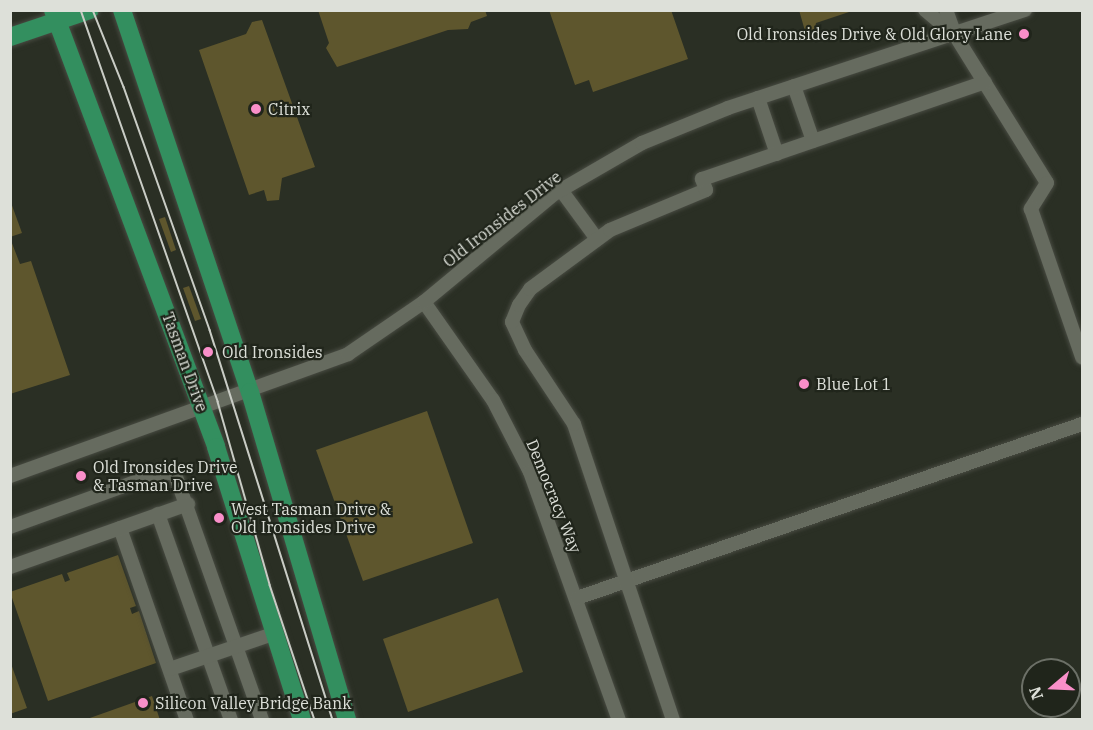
<!DOCTYPE html>
<style>
body{margin:0}
#map{position:relative;width:1093px;height:730px;overflow:hidden;background:#2a2f24;font-family:"IBM Plex Serif",serif}
div>[style]{position:absolute}
[style*='--x']{left:calc(var(--x)*1px);top:calc(var(--y)*1px);width:calc(var(--w)*1px);rotate:calc(var(--a)*1deg)}
.building>*{inset:0;background:#5e562d}
.roads{filter:drop-shadow(0 0 2px #484b42) drop-shadow(0 0 2px #484b42)}
.minor>*{height:14px;margin:-7px;padding:0 7px;transform-origin:7px;border-radius:7px;background:#666b5f}
.major>*{height:18px;margin:-9px;padding:0 9px;transform-origin:9px;border-radius:9px;background:#338f5f}
.tram>*{height:1.5px;margin:-0.75px;padding:0 0.75px;transform-origin:0.75px;border-radius:0.75px;background:#c9ccc5}
.dots>*{width:16px;height:16px;translate:-50% -50%;box-sizing:border-box;border:3px solid #20251b;border-radius:50%}
span{translate:-50% -50%;white-space:nowrap;text-align:center;line-height:1.15;-webkit-text-stroke:4.5px #20251b;paint-order:stroke}
.poi-label{font-size:16px;color:#dde0d9}
.right{translate:-100% -50%;text-align:right}
.left{translate:0 -50%;text-align:left}
.street-label{font-size:16px;color:#dde0d9}
.frame{position:absolute;inset:0;border:12px solid #dde0d9;pointer-events:none}
.north{position:absolute;left:1021px;top:658px;width:60px;height:60px;box-sizing:border-box;background:#20251b;border:2px solid #6c7067;border-radius:50%;rotate:251deg;font-size:16px;font-weight:700;line-height:24px;text-align:center;color:#dde0d9}
.north::after{content:'';display:block;margin:auto;width:21px;height:27px;background:#f98fc9;clip-path:polygon(50% 0,100% 100%,50% 72%,0 100%)}
</style>
<div id="map">
<div class="building">
<i style="clip-path:polygon(318px 10px,485px 10px,487px 16px,471px 22px,468px 29px,448px 30px,337px 67px,326px 48px,329px 43px)"></i>
<i style="clip-path:polygon(549px 10px,671px 10px,688px 59px,593px 92px,589px 80px,575px 85px)"></i>
<i style="clip-path:polygon(799px 10px,852px 10px,852px 11px,816px 23px,813px 36px,807px 38px)"></i>
<i style="clip-path:polygon(262px 20px,315px 167px,282px 178px,279px 200px,267px 201px,264px 190px,249px 195px,199px 50px,246px 34px,252px 22px)"></i>
<i style="clip-path:polygon(10px 200px,22px 233px,10px 237px)"></i>
<i style="clip-path:polygon(165px 217px,176px 250px,171px 252px,159px 219px)"></i>
<i style="clip-path:polygon(10px 238px,20px 264px,31px 261px,70px 375px,10px 394px)"></i>
<i style="clip-path:polygon(189px 286px,201px 319px,195px 321px,183px 288px)"></i>
<i style="clip-path:polygon(427px 411px,473px 543px,363px 581px,316px 450px)"></i>
<i style="clip-path:polygon(118px 555px,136px 606px,130px 608px,132px 614px,139px 611px,156px 663px,48px 701px,10px 592px,62px 574px,65px 582px,70px 580px,67px 573px)"></i>
<i style="clip-path:polygon(498px 598px,523px 672px,408px 712px,383px 639px)"></i>
<i style="clip-path:polygon(10px 661px,27px 708px,10px 714px)"></i>
<i style="clip-path:polygon(152px 696px,160px 720px,87px 720px,87px 719px)"></i>
</div>
<div class="roads">
<div class="minor">
<i style="--x:925;--y:10;--w:39;--a:40"></i>
<i style="--x:946;--y:10;--w:27;--a:70"></i>
<i style="--x:955;--y:35;--w:174;--a:58.1"></i>
<i style="--x:1047;--y:183;--w:31;--a:122"></i>
<i style="--x:1031;--y:209;--w:157;--a:71"></i>
<i style="--x:794;--y:86;--w:58;--a:70.9"></i>
<i style="--x:758;--y:98;--w:59;--a:71.3"></i>
<i style="--x:561;--y:190;--w:61;--a:53.7"></i>
<i style="--x:424;--y:302;--w:120;--a:54.9"></i>
<i style="--x:493;--y:400;--w:81;--a:62.8"></i>
<i style="--x:530;--y:472;--w:263;--a:70.3"></i>
<i style="--x:10;--y:476;--w:359;--a:-19.8"></i>
<i style="--x:348;--y:354;--w:92;--a:-34.4"></i>
<i style="--x:424;--y:302;--w:169;--a:-39.7"></i>
<i style="--x:554;--y:194;--w:102;--a:-30.1"></i>
<i style="--x:642;--y:143;--w:93;--a:-22.1"></i>
<i style="--x:728;--y:108;--w:313;--a:-18.3"></i>
<i style="--x:158;--y:514;--w:219;--a:70.5"></i>
<i style="--x:10;--y:527;--w:163;--a:-19.8"></i>
<i style="--x:163;--y:472;--w:12;--a:9"></i>
<i style="--x:175;--y:474;--w:261;--a:70.5"></i>
<i style="--x:120;--y:528;--w:203;--a:70.8"></i>
<i style="--x:10;--y:567;--w:189;--a:-19.5"></i>
<i style="--x:577;--y:598;--w:534;--a:-19.01"></i>
<i style="--x:170;--y:669;--w:109;--a:-18.8"></i>
<i style="--x:673;--y:720;--w:312;--a:-108.5"></i>
<i style="--x:574;--y:424;--w:89;--a:-123.5"></i>
<i style="--x:525;--y:350;--w:31;--a:-115"></i>
<i style="--x:512;--y:322;--w:18;--a:-68"></i>
<i style="--x:519;--y:305;--w:19;--a:-55"></i>
<i style="--x:530;--y:289;--w:99;--a:-36.4"></i>
<i style="--x:610;--y:230;--w:104;--a:-22.6"></i>
<i style="--x:706;--y:190;--w:12;--a:-110"></i>
<i style="--x:702;--y:179;--w:299;--a:-18.9"></i>
</div>
<div class="major">
<i style="--x:53;--y:10;--w:466;--a:69.5"></i>
<i style="--x:216;--y:447;--w:286;--a:72.5"></i>
<i style="--x:122;--y:10;--w:403;--a:71.5"></i>
<i style="--x:250;--y:392;--w:342;--a:73.5"></i>
<i style="--x:10;--y:37;--w:84;--a:-18.6"></i>
</div>
</div>
<div class="tram">
<i style="--x:81;--y:10;--w:415;--a:70.7"></i>
<i style="--x:218;--y:402;--w:190;--a:74.1"></i>
<i style="--x:270;--y:585;--w:142;--a:71.6"></i>
<i style="--x:93;--y:10;--w:83;--a:68.1"></i>
<i style="--x:124;--y:87;--w:258;--a:70.5"></i>
<i style="--x:210;--y:330;--w:409;--a:72.5"></i>
</div>
<div class="dots">
<i style="left:1024px;top:34px;background:#f98fc9"></i>
<i style="left:256px;top:109px;background:#f98fc9"></i>
<i style="left:208px;top:352px;background:#f98fc9"></i>
<i style="left:804px;top:384px;background:#f98fc9"></i>
<i style="left:81px;top:476px;background:#f98fc9"></i>
<i style="left:219px;top:518px;background:#f98fc9"></i>
<i style="left:143px;top:703px;background:#f98fc9"></i>
</div>
<div class="poi-label">
<span class="right" style="left:1012px;top:34px">Old Ironsides Drive &amp; Old Glory Lane</span>
<span class="left" style="left:268px;top:109px">Citrix</span>
<span class="left" style="left:222px;top:352px">Old Ironsides</span>
<span class="left" style="left:816px;top:384px">Blue Lot 1</span>
<span class="left" style="left:93px;top:476px">Old Ironsides Drive<br>&amp; Tasman Drive</span>
<span class="left" style="left:231px;top:518px">West Tasman Drive &amp;<br>Old Ironsides Drive</span>
<span class="left" style="left:155px;top:703px">Silicon Valley Bridge Bank</span>
</div>
<div class="street-label">
<span style="left:502px;top:219px;rotate:-38deg">Old Ironsides Drive</span>
<span style="left:185px;top:362px;rotate:70deg">Tasman Drive</span>
<span style="left:554px;top:496px;rotate:68deg">Democracy Way</span>
</div>
<div class="frame"></div>
<div class="north">N</div>
</div>
